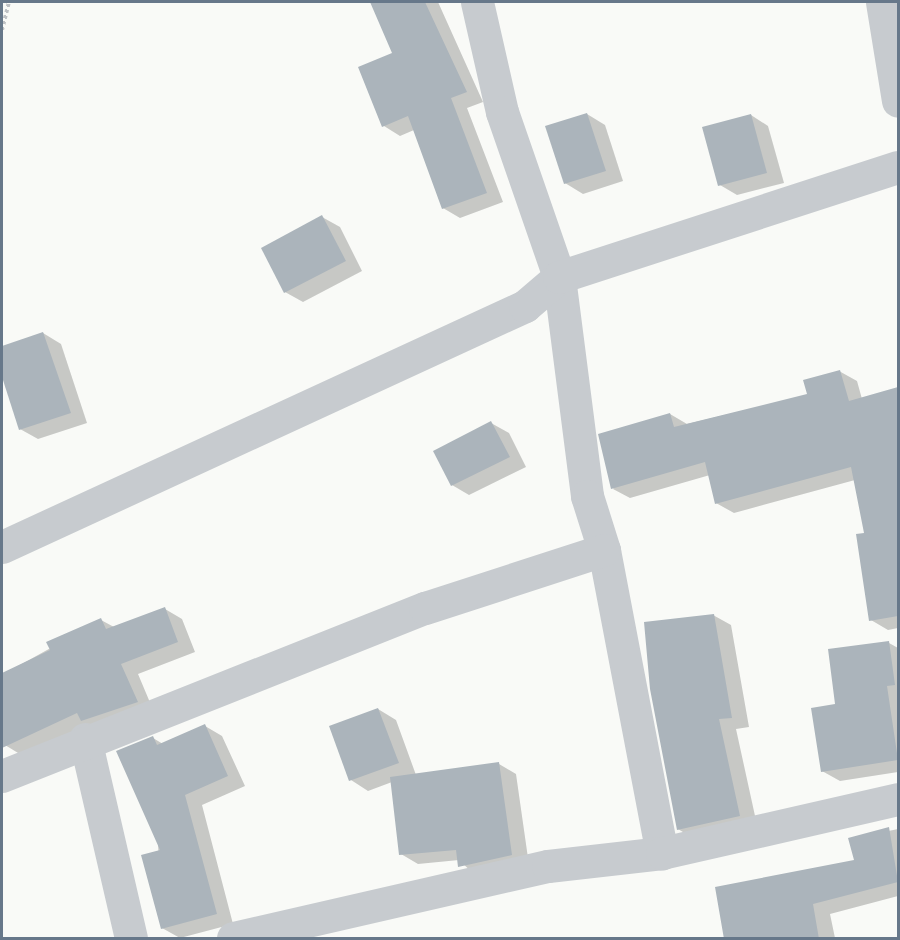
<!DOCTYPE html>
<style>
body{margin:0}
#map{position:relative;width:900px;height:940px;overflow:hidden;background:#f9faf7;font-family:"Archivo Narrow",sans-serif}
div>[style]{position:absolute}
[style*='--x']{left:calc(var(--x)*1px);top:calc(var(--y)*1px);width:calc(var(--w)*1px);rotate:calc(var(--a)*1deg)}
.shadow>*{inset:0;background:#0003}
.building>*{inset:0;background:#abb4bb}
.path>*{height:4px;margin-top:-2px;transform-origin:0;background:repeating-linear-gradient(90deg,#bec1c4 0 3px,transparent 0 6px)}
.minor>*{height:33px;margin:-16.5px;padding:0 16.5px;transform-origin:16.5px;border-radius:16.5px;background:#c7cbcf}
span{translate:-50% -50%;white-space:nowrap;text-align:center;line-height:1.15;-webkit-text-stroke:6px #fff;paint-order:stroke}
.frame{position:absolute;inset:0;border:3px solid #67788a;pointer-events:none}
</style>
<div id="map">
<div class="shadow">
<i style="clip-path:polygon(372px 2px,438px 2px,483px 102px,467px 108px,503px 202px,460px 218px,443px 208px,414px 130px,400px 136px,384px 126px,394px 54px)"></i>
<i style="clip-path:polygon(587px 114px,605px 125px,623px 181px,583px 194px,565px 183px)"></i>
<i style="clip-path:polygon(751px 115px,768px 126px,784px 183px,737px 195px,720px 185px)"></i>
<i style="clip-path:polygon(322px 217px,340px 227px,362px 271px,303px 302px,285px 292px)"></i>
<i style="clip-path:polygon(43px 333px,61px 344px,87px 423px,38px 439px,20px 429px,2px 372px,2px 347px)"></i>
<i style="clip-path:polygon(839px 371px,857px 381px,862px 399px,898px 389px,898px 628px,888px 630px,871px 620px,866px 534px,855px 480px,734px 513px,716px 503px,710px 475px,630px 498px,613px 489px,670px 414px,687px 424px,809px 395px)"></i>
<i style="clip-path:polygon(491px 423px,509px 433px,526px 467px,469px 495px,452px 485px)"></i>
<i style="clip-path:polygon(165px 609px,182px 619px,195px 652px,138px 674px,154px 712px,23px 756px,5px 745px,2px 675px,101px 620px,114px 627px)"></i>
<i style="clip-path:polygon(713px 615px,731px 625px,749px 727px,736px 729px,757px 825px,696px 840px,678px 829px)"></i>
<i style="clip-path:polygon(889px 643px,898px 648px,898px 772px,840px 781px,822px 771px,837px 705px)"></i>
<i style="clip-path:polygon(378px 709px,396px 720px,416px 775px,499px 764px,516px 774px,529px 865px,477px 877px,459px 860px,418px 864px,401px 854px,392px 782px,368px 791px,351px 780px)"></i>
<i style="clip-path:polygon(205px 726px,222px 736px,245px 786px,202px 805px,233px 924px,180px 938px,162px 928px,153px 738px,163px 744px)"></i>
<i style="clip-path:polygon(898px 829px,898px 896px,830px 914px,835px 938px,726px 938px,856px 861px,850px 839px)"></i>
</div>
<div class="building">
<i style="clip-path:polygon(370px 2px,425px 2px,467px 92px,451px 98px,487px 193px,442px 209px,408px 116px,382px 127px,358px 67px,392px 53px)"></i>
<i style="clip-path:polygon(587px 113px,606px 171px,564px 184px,545px 126px)"></i>
<i style="clip-path:polygon(751px 114px,767px 173px,718px 186px,702px 127px)"></i>
<i style="clip-path:polygon(322px 215px,346px 261px,284px 293px,261px 248px)"></i>
<i style="clip-path:polygon(43px 332px,71px 413px,19px 430px,2px 377px,2px 346px)"></i>
<i style="clip-path:polygon(840px 370px,849px 401px,898px 387px,898px 616px,869px 621px,856px 534px,864px 533px,851px 467px,715px 504px,705px 462px,611px 489px,598px 434px,670px 413px,674px 427px,807px 394px,803px 380px)"></i>
<i style="clip-path:polygon(491px 421px,510px 457px,451px 486px,433px 451px)"></i>
<i style="clip-path:polygon(165px 607px,178px 642px,121px 664px,138px 702px,81px 721px,77px 713px,2px 748px,2px 673px,50px 650px,46px 642px,101px 618px,106px 629px)"></i>
<i style="clip-path:polygon(714px 614px,732px 718px,719px 719px,740px 816px,677px 830px,650px 689px,644px 622px)"></i>
<i style="clip-path:polygon(889px 641px,895px 685px,887px 686px,898px 760px,821px 772px,811px 708px,835px 704px,828px 649px)"></i>
<i style="clip-path:polygon(378px 708px,399px 763px,349px 781px,329px 726px)"></i>
<i style="clip-path:polygon(205px 724px,228px 776px,185px 795px,217px 914px,161px 929px,141px 855px,160px 850px,116px 751px,153px 736px,157px 745px)"></i>
<i style="clip-path:polygon(499px 762px,512px 855px,458px 867px,456px 850px,399px 855px,390px 777px)"></i>
<i style="clip-path:polygon(889px 827px,898px 882px,813px 904px,819px 939px,724px 939px,715px 887px,854px 860px,848px 838px)"></i>
</div>
<div class="path">
<i style="--x:2;--y:30;--w:29;--a:-76"></i>
</div>
<div class="minor">
<i style="--x:477;--y:2;--w:113;--a:77.2"></i>
<i style="--x:502;--y:112;--w:175;--a:70.9"></i>
<i style="--x:559;--y:277;--w:221;--a:82.7"></i>
<i style="--x:587;--y:496;--w:57;--a:72.5"></i>
<i style="--x:604;--y:550;--w:309;--a:79.2"></i>
<i style="--x:882;--y:2;--w:100;--a:80.8"></i>
<i style="--x:2;--y:547;--w:576;--a:-24.74"></i>
<i style="--x:525;--y:306;--w:45;--a:-40.5"></i>
<i style="--x:559;--y:277;--w:356;--a:-18"></i>
<i style="--x:85;--y:739;--w:204;--a:77"></i>
<i style="--x:2;--y:776;--w:455;--a:-21.7"></i>
<i style="--x:425;--y:608;--w:188;--a:-18"></i>
<i style="--x:233;--y:938;--w:323;--a:-12.9"></i>
<i style="--x:548;--y:866;--w:115;--a:-6.5"></i>
<i style="--x:662;--y:853;--w:242;--a:-12.9"></i>
</div>
<div class="frame"></div>
</div>
